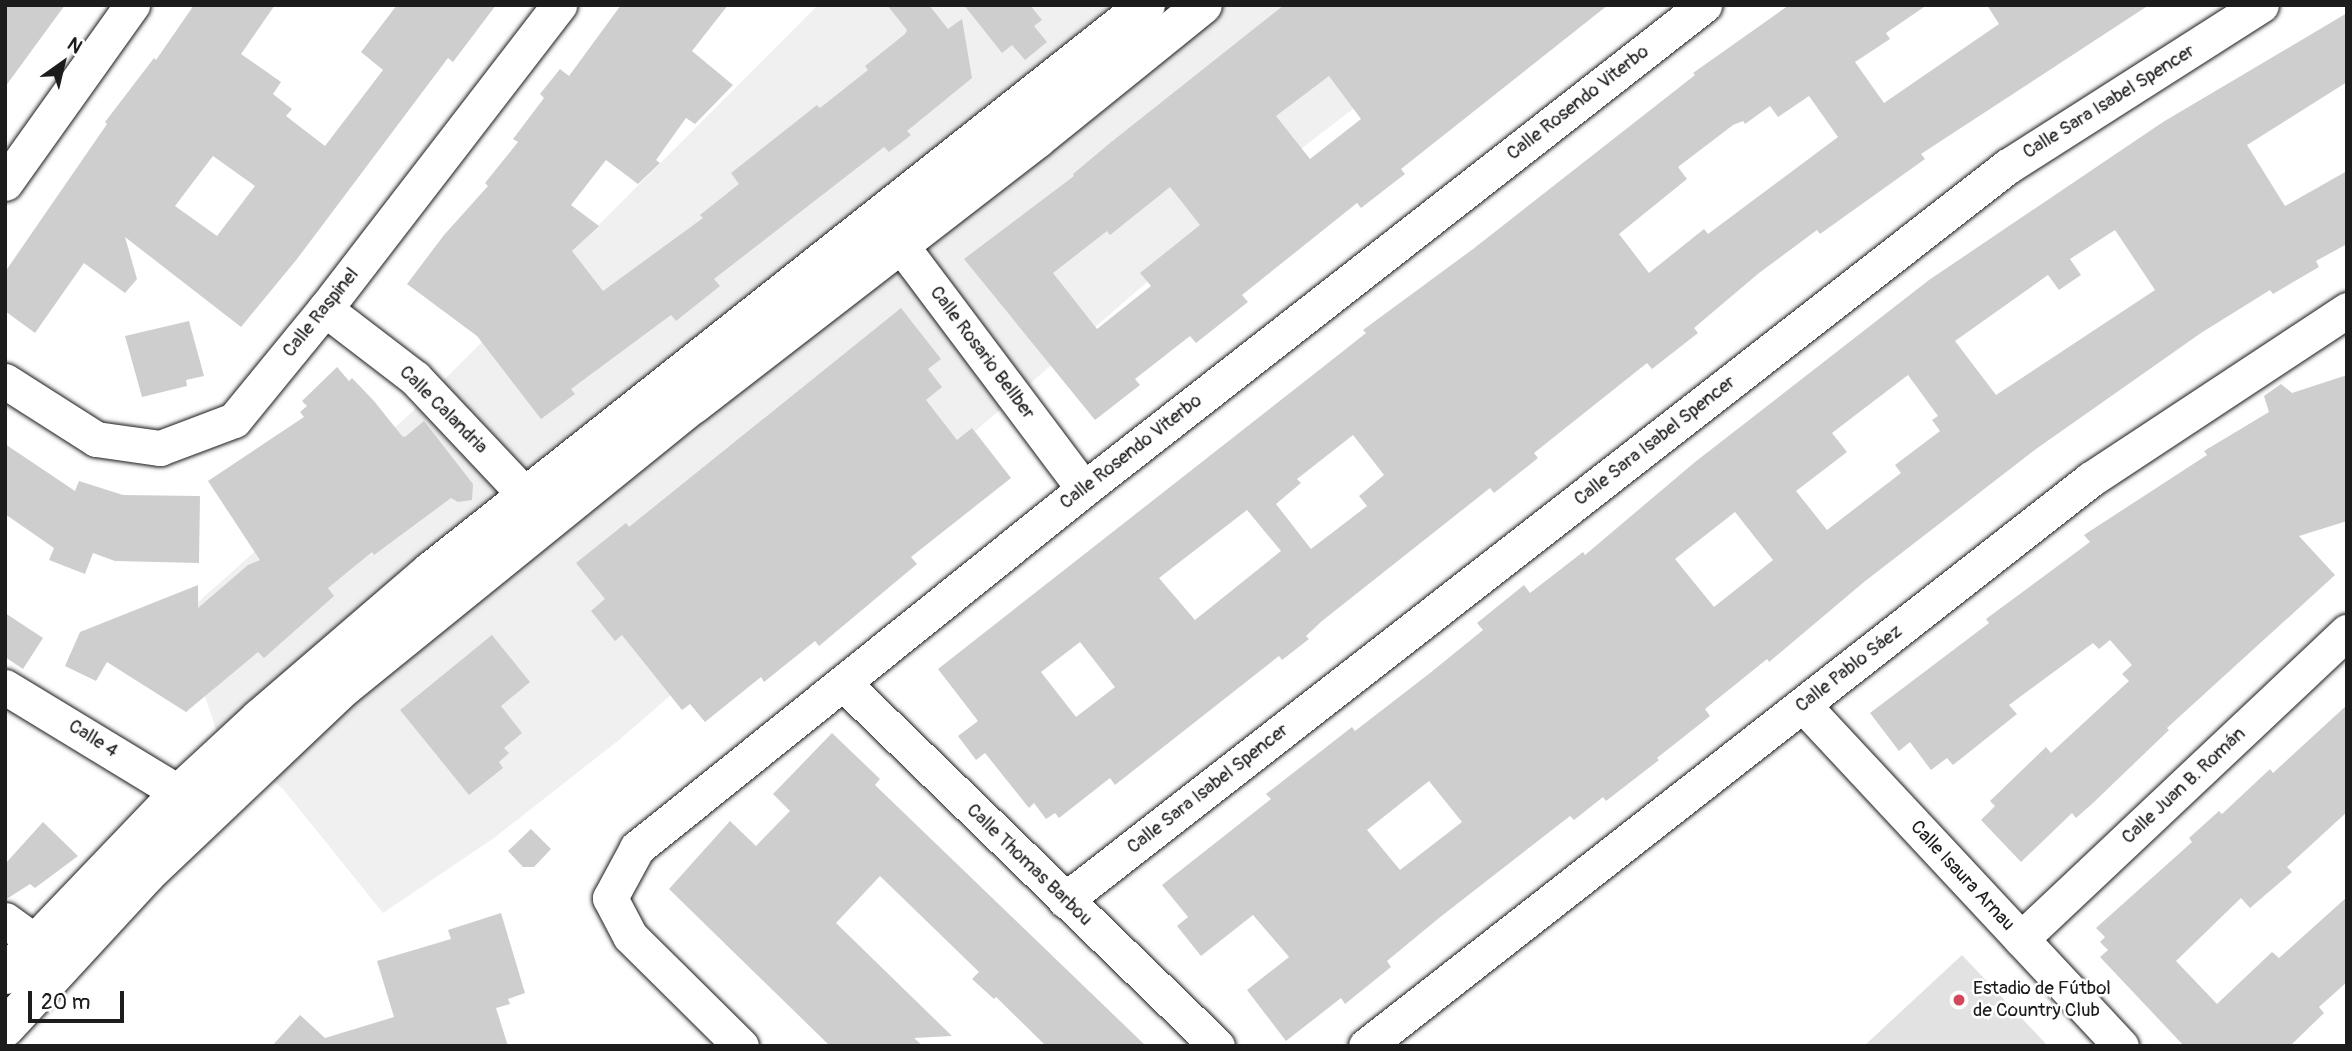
<!DOCTYPE html>
<meta charset="utf-8">
<style>
body{margin:0}
#map{position:relative;width:2352px;height:1051px;overflow:hidden;background:#fff;font-family:Pangolin,sans-serif}
div>[style]{position:absolute}
[style*='--x']{left:calc(var(--x)*1px);top:calc(var(--y)*1px);width:calc(var(--w)*1px);rotate:calc(var(--a)*1deg)}
.built>*{inset:0;background:#f0f0f0}
.green>*{inset:0;background:#e2e2e2}
.building>*{inset:0;background:#cecece}
.roads{filter:drop-shadow(0 0 2px #1c1c1c) drop-shadow(0 0 2px #1c1c1c)}
.street>*{height:35px;margin:-17.5px;padding:0 17.5px;transform-origin:17.5px;border-radius:17.5px;background:#fff}
.secondary>*{height:38px;margin:-19px;padding:0 19px;transform-origin:19px;border-radius:19px;background:#fff}
.dots>*{width:19px;height:19px;translate:-50% -50%;box-sizing:border-box;border:4px solid #fff;border-radius:50%}
span{translate:-50% -50%;white-space:nowrap;text-align:center;line-height:1.15;-webkit-text-stroke:5px #fff;paint-order:stroke}
.street-label{font-size:19px;color:#1c1c1c}
.poi-label{font-size:19px;color:#1c1c1c}
.left{translate:0 -50%;text-align:left}
.frame{position:absolute;inset:0;border:7px solid #1c1c1c;pointer-events:none}
.north{position:absolute;left:28px;top:28px;width:70px;height:70px;-webkit-text-stroke:5px #fff;paint-order:stroke;rotate:34deg;font-size:19px;font-weight:700;line-height:28px;text-align:center;color:#1c1c1c}
.north::after{content:'';display:block;margin:auto;width:24px;height:32px;background:#1c1c1c;clip-path:polygon(50% 0,100% 100%,50% 72%,0 100%)}
.scale{position:absolute;left:28px;top:991px;width:96px;height:32px;box-sizing:border-box;border:4px solid #1c1c1c;border-top:0;padding-left:9px;font-size:21px;line-height:24px;white-space:nowrap;color:#1c1c1c;-webkit-text-stroke:5px #fff;paint-order:stroke}
</style>
<div id="map">
<div class="built">
<i style="clip-path:polygon(818px 5px,1488px 5px,1297px 152px,619px 740px,494px 838px,383px 913px,283px 789px,218px 735px,179px 619px,412px 412px)"></i>
</div>
<div class="green">
<i style="clip-path:polygon(1962px 955px,2048px 1046px,1864px 1046px)"></i>
</div>
<div class="building">
<i style="clip-path:polygon(5px 5px,65px 5px,5px 87px)"></i>
<i style="clip-path:polygon(evenodd,194px 5px,275px 5px,241px 54px,281px 82px,273px 94px,292px 109px,286px 116px,325px 146px,383px 70px,361px 52px,397px 5px,496px 5px,453px 62px,448px 58px,297px 259px,241px 327px,125px 237px,137px 279px,125px 293px,84px 263px,35px 333px,5px 311px,5px 272px,107px 124px,105px 122px,154px 58px,156px 60px,194px 5px,213px 156px,255px 186px,217px 236px,175px 206px,213px 156px)"></i>
<i style="clip-path:polygon(621px 5px,728px 5px,692px 51px,733px 85px,695px 124px,686px 118px,656px 160px,660px 163px,638px 184px,606px 160px,571px 205px,599px 226px,572px 251px,603px 291px,703px 218px,700px 215px,739px 184px,731px 173px,817px 105px,820px 108px,868px 70px,865px 66px,905px 34px,907px 30px,887px 5px,929px 5px,948px 29px,962px 19px,972px 78px,907px 131px,911px 135px,889px 152px,884px 147px,714px 279px,720px 286px,676px 321px,671px 315px,571px 389px,575px 394px,541px 419px,477px 336px,407px 284px,444px 235px,488px 186px,485px 183px,518px 142px,513px 139px,544px 98px,540px 94px,560px 69px,569px 76px)"></i>
<i style="clip-path:polygon(964px 5px,1030px 5px,1042px 20px,1034px 26px,1047px 42px,1025px 60px,1012px 45px,1002px 53px)"></i>
<i style="clip-path:polygon(evenodd,1284px 5px,1608px 5px,1401px 169px,1405px 174px,1361px 208px,1357px 203px,1242px 295px,1248px 302px,1196px 343px,1190px 336px,1135px 379px,1140px 385px,1095px 420px,964px 259px,1074px 176px,1073px 174px,1110px 143px,1284px 5px,1329px 76px,1361px 119px,1310px 159px,1276px 116px,1329px 76px,1284px 5px,1170px 187px,1200px 225px,1140px 273px,1151px 286px,1097px 329px,1053px 273px,1107px 231px,1110px 235px,1170px 187px)"></i>
<i style="clip-path:polygon(evenodd,1789px 5px,1927px 5px,1886px 33px,1890px 39px,1855px 62px,1884px 103px,1999px 24px,1987px 5px,2149px 5px,1921px 154px,1925px 159px,1820px 234px,1817px 230px,1759px 273px,1694px 328px,1698px 333px,1652px 369px,1647px 363px,1534px 453px,1538px 458px,1494px 493px,1490px 488px,1322px 621px,1306px 636px,1309px 639px,1282px 660px,1279px 656px,1115px 785px,1110px 778px,1059px 818px,1055px 813px,1046px 819px,1034px 803px,1029px 808px,985px 753px,976px 760px,958px 736px,978px 721px,938px 669px,1323px 367px,1366px 333px,1363px 330px,1473px 249px,1695px 75px,1693px 73px,1789px 5px,1809px 96px,1838px 137px,1708px 234px,1704px 229px,1649px 273px,1619px 234px,1687px 179px,1678px 167px,1733px 125px,1743px 121px,1745px 124px,1770px 106px,1778px 117px,1809px 96px,1789px 5px,1353px 435px,1384px 475px,1359px 496px,1367px 506px,1311px 549px,1276px 504px,1301px 483px,1297px 479px,1353px 435px,1789px 5px,1247px 510px,1281px 551px,1195px 620px,1159px 578px,1247px 510px,1789px 5px,1080px 642px,1115px 687px,1076px 717px,1041px 672px,1080px 642px)"></i>
<i style="clip-path:polygon(evenodd,2347px 13px,2347px 82px,2247px 145px,2285px 206px,2347px 171px,2347px 244px,2316px 261px,2319px 267px,2273px 294px,2270px 290px,2201px 333px,2036px 449px,1864px 582px,1769px 662px,1767px 659px,1705px 709px,1710px 716px,1657px 758px,1659px 760px,1606px 801px,1603px 797px,1574px 820px,1570px 816px,1439px 918px,1387px 961px,1391px 967px,1345px 1004px,1341px 998px,1286px 1041px,1247px 990px,1289px 957px,1253px 915px,1201px 956px,1177px 926px,1188px 917px,1162px 885px,1271px 799px,1266px 794px,1352px 727px,1355px 731px,1430px 673px,1483px 630px,1477px 623px,1524px 585px,1530px 593px,1583px 552px,1585px 555px,1695px 462px,1929px 280px,2163px 122px,2347px 13px,2115px 230px,2155px 290px,1996px 395px,1955px 341px,2048px 275px,2059px 290px,2081px 275px,2070px 259px,2115px 230px,2347px 13px,1908px 375px,1938px 416px,1932px 420px,1940px 431px,1895px 465px,1901px 473px,1827px 530px,1796px 491px,1847px 452px,1832px 433px,1908px 375px,2347px 13px,1735px 512px,1773px 560px,1714px 607px,1675px 559px,1735px 512px,2347px 13px,1429px 781px,1462px 822px,1400px 870px,1367px 830px,1429px 781px)"></i>
<i style="clip-path:polygon(901px 308px,941px 359px,928px 369px,942px 387px,926px 400px,957px 440px,972px 428px,1011px 478px,911px 557px,917px 564px,819px 646px,815px 641px,764px 682px,761px 677px,705px 722px,690px 704px,682px 710px,622px 635px,615px 641px,591px 611px,605px 599px,576px 563px,626px 523px,629px 527px)"></i>
<i style="clip-path:polygon(189px 321px,204px 376px,186px 380px,187px 386px,142px 397px,125px 336px)"></i>
<i style="clip-path:polygon(337px 367px,349px 381px,352px 378px,374px 401px,402px 436px,405px 437px,424px 421px,473px 484px,472px 500px,458px 502px,451px 498px,374px 555px,372px 552px,328px 588px,334px 596px,264px 658px,258px 652px,186px 712px,107px 662px,96px 681px,65px 666px,80px 632px,198px 585px,198px 608px,248px 565px,260px 560px,208px 481px,304px 417px,300px 412px,307px 406px,302px 401px)"></i>
<i style="clip-path:polygon(2347px 375px,2347px 521px,2299px 536px,2335px 575px,2167px 728px,2169px 730px,2093px 803px,2076px 818px,2072px 813px,2021px 862px,1981px 820px,1995px 806px,1990px 801px,2046px 747px,2051px 753px,2129px 681px,2122px 674px,2132px 665px,2110px 640px,2099px 649px,2093px 643px,2009px 705px,2017px 714px,1953px 765px,1947px 758px,1931px 770px,1910px 742px,1899px 751px,1870px 713px,1989px 623px,1986px 619px,2090px 542px,2084px 535px,2207px 455px,2204px 451px,2269px 412px,2264px 396px,2281px 384px,2292px 393px)"></i>
<i style="clip-path:polygon(5px 444px,75px 491px,79px 481px,123px 495px,200px 496px,199px 563px,115px 561px,93px 553px,85px 574px,49px 560px,54px 548px,5px 514px)"></i>
<i style="clip-path:polygon(5px 613px,43px 638px,23px 669px,5px 657px)"></i>
<i style="clip-path:polygon(492px 635px,530px 682px,501px 706px,522px 733px,504px 748px,509px 753px,499px 762px,503px 768px,469px 795px,400px 710px)"></i>
<i style="clip-path:polygon(2347px 705px,2347px 812px,2287px 867px,2292px 872px,2250px 908px,2241px 898px,2176px 961px,2217px 1004px,2272px 952px,2279px 958px,2347px 897px,2347px 982px,2319px 1007px,2324px 1013px,2290px 1046px,2184px 1046px,2100px 957px,2108px 950px,2100px 942px,2105px 937px,2096px 928px,2192px 842px,2189px 838px,2219px 811px,2222px 814px,2270px 769px,2273px 773px)"></i>
<i style="clip-path:polygon(832px 733px,880px 779px,875px 785px,1146px 1046px,1046px 1046px,996px 997px,994px 999px,972px 979px,979px 972px,880px 876px,836px 923px,952px 1036px,914px 1038px,923px 1046px,830px 1046px,669px 889px,730px 821px,756px 846px,790px 811px,773px 794px)"></i>
<i style="clip-path:polygon(43px 822px,78px 856px,35px 888px,30px 884px,5px 900px,5px 864px)"></i>
<i style="clip-path:polygon(531px 829px,551px 849px,534px 867px,523px 867px,508px 851px)"></i>
<i style="clip-path:polygon(501px 913px,525px 993px,508px 999px,510px 1004px,496px 1008px,508px 1046px,272px 1046px,300px 1015px,325px 1038px,394px 1017px,377px 961px,451px 939px,448px 930px)"></i>
</div>
<div class="roads">
<div class="street">
<i style="--x:5;--y:183;--w:219;--a:-54.5"></i>
<i style="--x:885;--y:224;--w:331;--a:53.1"></i>
<i style="--x:325;--y:309;--w:113;--a:37.5"></i>
<i style="--x:415;--y:378;--w:191;--a:46.7"></i>
<i style="--x:5;--y:381;--w:108;--a:32.5"></i>
<i style="--x:96;--y:439;--w:65;--a:8"></i>
<i style="--x:160;--y:448;--w:79;--a:-20.7"></i>
<i style="--x:234;--y:420;--w:144;--a:-50.7"></i>
<i style="--x:325;--y:309;--w:384;--a:-52.4"></i>
<i style="--x:843;--y:683;--w:521;--a:44.14"></i>
<i style="--x:5;--y:687;--w:204;--a:31.3"></i>
<i style="--x:1803;--y:705;--w:466;--a:47"></i>
<i style="--x:1065;--y:900;--w:1195;--a:-37.9"></i>
<i style="--x:2008;--y:166;--w:300;--a:-32.5"></i>
<i style="--x:5;--y:920;--w:37;--a:36"></i>
<i style="--x:2021;--y:939;--w:448;--a:-43.3"></i>
<i style="--x:741;--y:1046;--w:156;--a:-135.3"></i>
<i style="--x:630;--y:936;--w:43;--a:-117.8"></i>
<i style="--x:610;--y:898;--w:57;--a:-61.6"></i>
<i style="--x:637;--y:848;--w:573;--a:-38.77"></i>
<i style="--x:1084;--y:489;--w:787;--a:-37.98"></i>
<i style="--x:1366;--y:1046;--w:920;--a:-38.03"></i>
<i style="--x:2091;--y:479;--w:307;--a:-33.4"></i>
</div>
<div class="secondary">
<i style="--x:5;--y:975;--w:252;--a:-46.3"></i>
<i style="--x:179;--y:793;--w:110;--a:-42.8"></i>
<i style="--x:260;--y:718;--w:225;--a:-40.7"></i>
<i style="--x:431;--y:571;--w:912;--a:-38.37"></i>
<i style="--x:5;--y:1028;--w:209;--a:-47.3"></i>
<i style="--x:147;--y:874;--w:270;--a:-43.5"></i>
<i style="--x:343;--y:688;--w:450;--a:-39"></i>
<i style="--x:693;--y:405;--w:435;--a:-37.7"></i>
<i style="--x:1037;--y:139;--w:213;--a:-38.9"></i>
</div>
</div>
<div class="dots">
<i style="left:1959px;top:1000px;background:#d1495b"></i>
</div>
<div class="street-label">
<span style="left:2109px;top:102px;rotate:-32deg">Calle Sara Isabel Spencer</span>
<span style="left:1578px;top:103px;rotate:-38deg">Calle Rosendo Viterbo</span>
<span style="left:321px;top:313px;rotate:-51deg">Calle Raspinel</span>
<span style="left:982px;top:353px;rotate:53deg">Calle Rosario Bellber</span>
<span style="left:443px;top:410px;rotate:45deg">Calle Calandria</span>
<span style="left:1655px;top:441px;rotate:-38deg">Calle Sara Isabel Spencer</span>
<span style="left:1131px;top:452px;rotate:-38deg">Calle Rosendo Viterbo</span>
<span style="left:1849px;top:669px;rotate:-38deg">Calle Pablo Sáez</span>
<span style="left:93px;top:739px;rotate:32deg">Calle 4</span>
<span style="left:2184px;top:786px;rotate:-43deg">Calle Juan B. Román</span>
<span style="left:1208px;top:789px;rotate:-38deg">Calle Sara Isabel Spencer</span>
<span style="left:1029px;top:865px;rotate:44deg">Calle Thomas Barbou</span>
<span style="left:1962px;top:876px;rotate:47deg">Calle Isaura Arnau</span>
</div>
<div class="poi-label">
<span class="left" style="left:1973px;top:1000px">Estadio de Fútbol<br>de Country Club</span>
</div>
<div class="frame"></div>
<div class="north">N</div>
<div class="scale">20 m</div>
</div>
